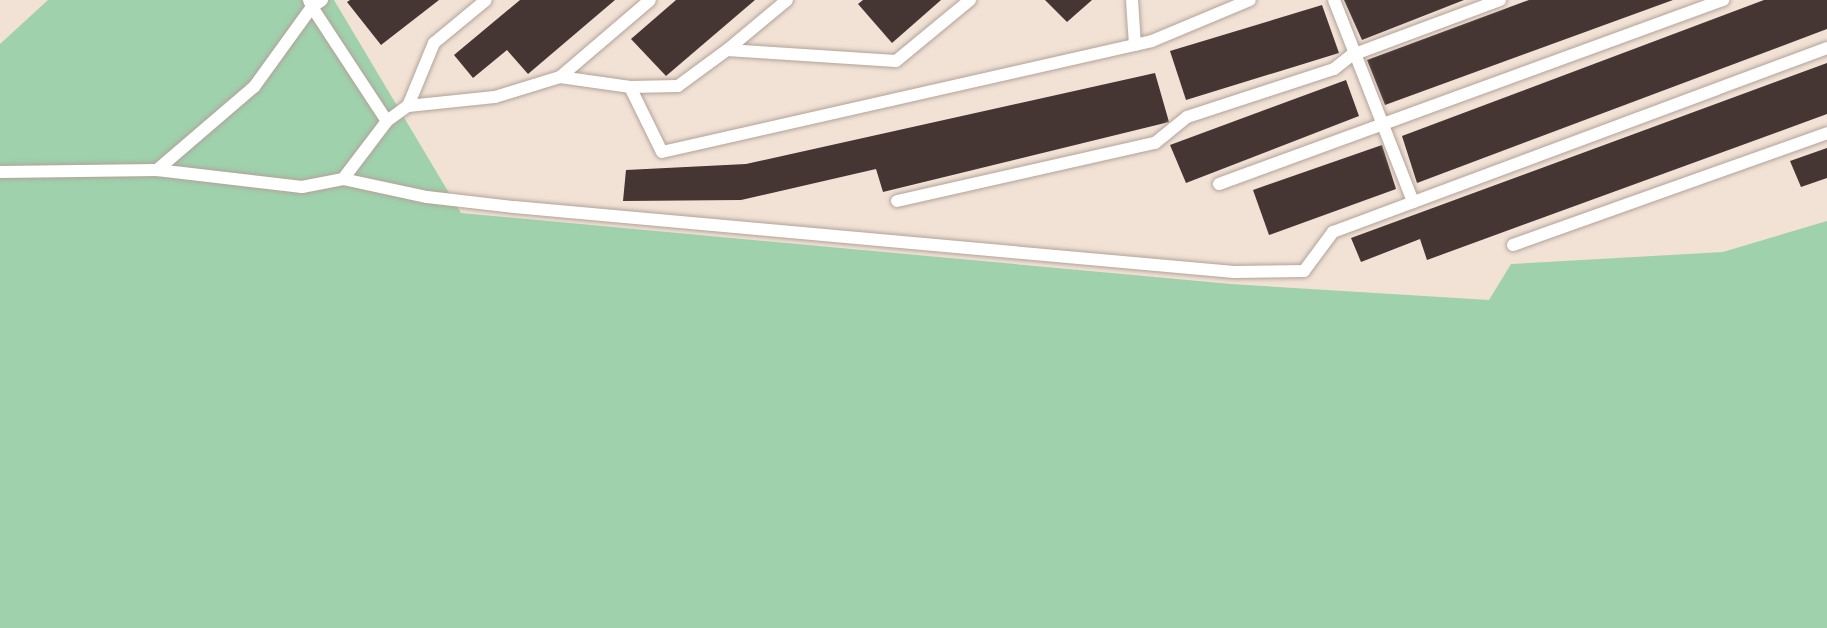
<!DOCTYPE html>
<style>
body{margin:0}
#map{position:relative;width:1827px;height:628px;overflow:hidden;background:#f2e2d6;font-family:Manrope,sans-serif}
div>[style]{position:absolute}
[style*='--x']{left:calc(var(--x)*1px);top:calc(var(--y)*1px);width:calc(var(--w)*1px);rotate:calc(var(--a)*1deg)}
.green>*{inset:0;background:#9fd1ad}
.building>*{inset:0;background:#453533}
.roads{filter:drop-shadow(0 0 2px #b2a398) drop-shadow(0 0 2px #b2a398)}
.lane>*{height:12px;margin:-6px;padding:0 6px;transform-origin:6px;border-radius:6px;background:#fff}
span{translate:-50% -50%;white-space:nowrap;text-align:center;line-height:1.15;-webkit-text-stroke:7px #f2e2d6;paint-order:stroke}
</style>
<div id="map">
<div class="green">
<i style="clip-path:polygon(48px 0,334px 0,461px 213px,1231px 284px,1489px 300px,1511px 264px,1723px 252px,1827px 221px,1827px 628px,0 628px,0 44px)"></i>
</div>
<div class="building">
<i style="clip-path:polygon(350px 0,439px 0,381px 45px,347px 2px)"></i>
<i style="clip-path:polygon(520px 0,615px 0,528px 74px,507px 50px,473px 78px,454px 55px)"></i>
<i style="clip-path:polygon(676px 0,755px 0,666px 76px,631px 39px)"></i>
<i style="clip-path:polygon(863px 0,941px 0,892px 43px,858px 4px)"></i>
<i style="clip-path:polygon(1045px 0,1092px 0,1067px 22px)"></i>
<i style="clip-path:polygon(1344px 0,1464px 0,1362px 40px)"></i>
<i style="clip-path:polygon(1529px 0,1673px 0,1385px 105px,1367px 60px)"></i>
<i style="clip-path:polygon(1764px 0,1827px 0,1827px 29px,1417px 183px,1402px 136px)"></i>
<i style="clip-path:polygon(1322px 5px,1339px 53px,1186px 100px,1170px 51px)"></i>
<i style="clip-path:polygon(1827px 63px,1827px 114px,1427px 260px,1420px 239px,1361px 262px,1351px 238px)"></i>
<i style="clip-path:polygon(1155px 73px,1169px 122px,883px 192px,876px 169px,741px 200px,623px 201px,626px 170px,746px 164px)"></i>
<i style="clip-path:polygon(1346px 80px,1359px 116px,1186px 183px,1170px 145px)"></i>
<i style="clip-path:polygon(1382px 145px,1396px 189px,1269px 235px,1253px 190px)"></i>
<i style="clip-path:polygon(1827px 148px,1827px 178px,1801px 187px,1790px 161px)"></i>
</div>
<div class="roads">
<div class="lane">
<i style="--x:322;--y:0;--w:12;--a:145"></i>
<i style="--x:312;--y:7;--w:136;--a:56.7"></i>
<i style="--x:1132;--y:0;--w:45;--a:86.2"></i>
<i style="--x:1334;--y:0;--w:217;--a:68.6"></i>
<i style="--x:727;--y:50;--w:78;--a:-39.8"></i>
<i style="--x:560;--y:77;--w:118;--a:-40.5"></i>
<i style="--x:630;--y:87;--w:72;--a:63.8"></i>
<i style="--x:662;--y:152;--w:502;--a:-12.76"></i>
<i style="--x:1152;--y:41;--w:106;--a:-22.7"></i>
<i style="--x:408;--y:106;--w:68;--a:-67.6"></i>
<i style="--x:434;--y:43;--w:67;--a:-39.6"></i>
<i style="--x:157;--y:170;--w:128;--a:-40.6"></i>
<i style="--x:254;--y:87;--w:99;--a:-54.1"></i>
<i style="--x:312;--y:7;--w:8;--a:-113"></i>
<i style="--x:0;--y:172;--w:157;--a:-0.7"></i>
<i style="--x:157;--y:170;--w:146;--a:6.7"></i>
<i style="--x:302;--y:187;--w:42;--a:-11"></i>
<i style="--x:343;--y:179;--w:73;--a:-52.8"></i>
<i style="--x:387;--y:121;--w:26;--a:-36"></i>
<i style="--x:408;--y:106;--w:87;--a:-5.9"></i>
<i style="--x:495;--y:97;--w:68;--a:-17.1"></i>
<i style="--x:560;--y:77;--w:71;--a:8.1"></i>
<i style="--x:630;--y:87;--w:48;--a:-1.2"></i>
<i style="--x:678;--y:86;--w:61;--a:-36.3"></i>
<i style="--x:727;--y:50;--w:169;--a:3.7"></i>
<i style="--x:896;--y:61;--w:96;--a:-39.5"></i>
<i style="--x:343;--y:179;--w:86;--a:12.1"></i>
<i style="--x:427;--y:197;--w:88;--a:6.6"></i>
<i style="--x:514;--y:207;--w:723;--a:5.16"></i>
<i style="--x:1234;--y:272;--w:70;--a:-0.8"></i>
<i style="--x:1304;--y:271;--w:49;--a:-53.4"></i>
<i style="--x:1333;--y:232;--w:527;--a:-20.43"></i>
<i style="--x:1219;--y:184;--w:537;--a:-20.06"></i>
<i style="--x:897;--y:201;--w:264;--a:-12.7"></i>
<i style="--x:1155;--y:143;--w:41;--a:-39.1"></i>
<i style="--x:1187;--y:117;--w:155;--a:-18.1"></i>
<i style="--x:1334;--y:69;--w:23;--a:-38"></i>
<i style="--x:1352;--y:55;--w:158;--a:-20.4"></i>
<i style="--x:1513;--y:245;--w:333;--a:-19.6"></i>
</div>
</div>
</div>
